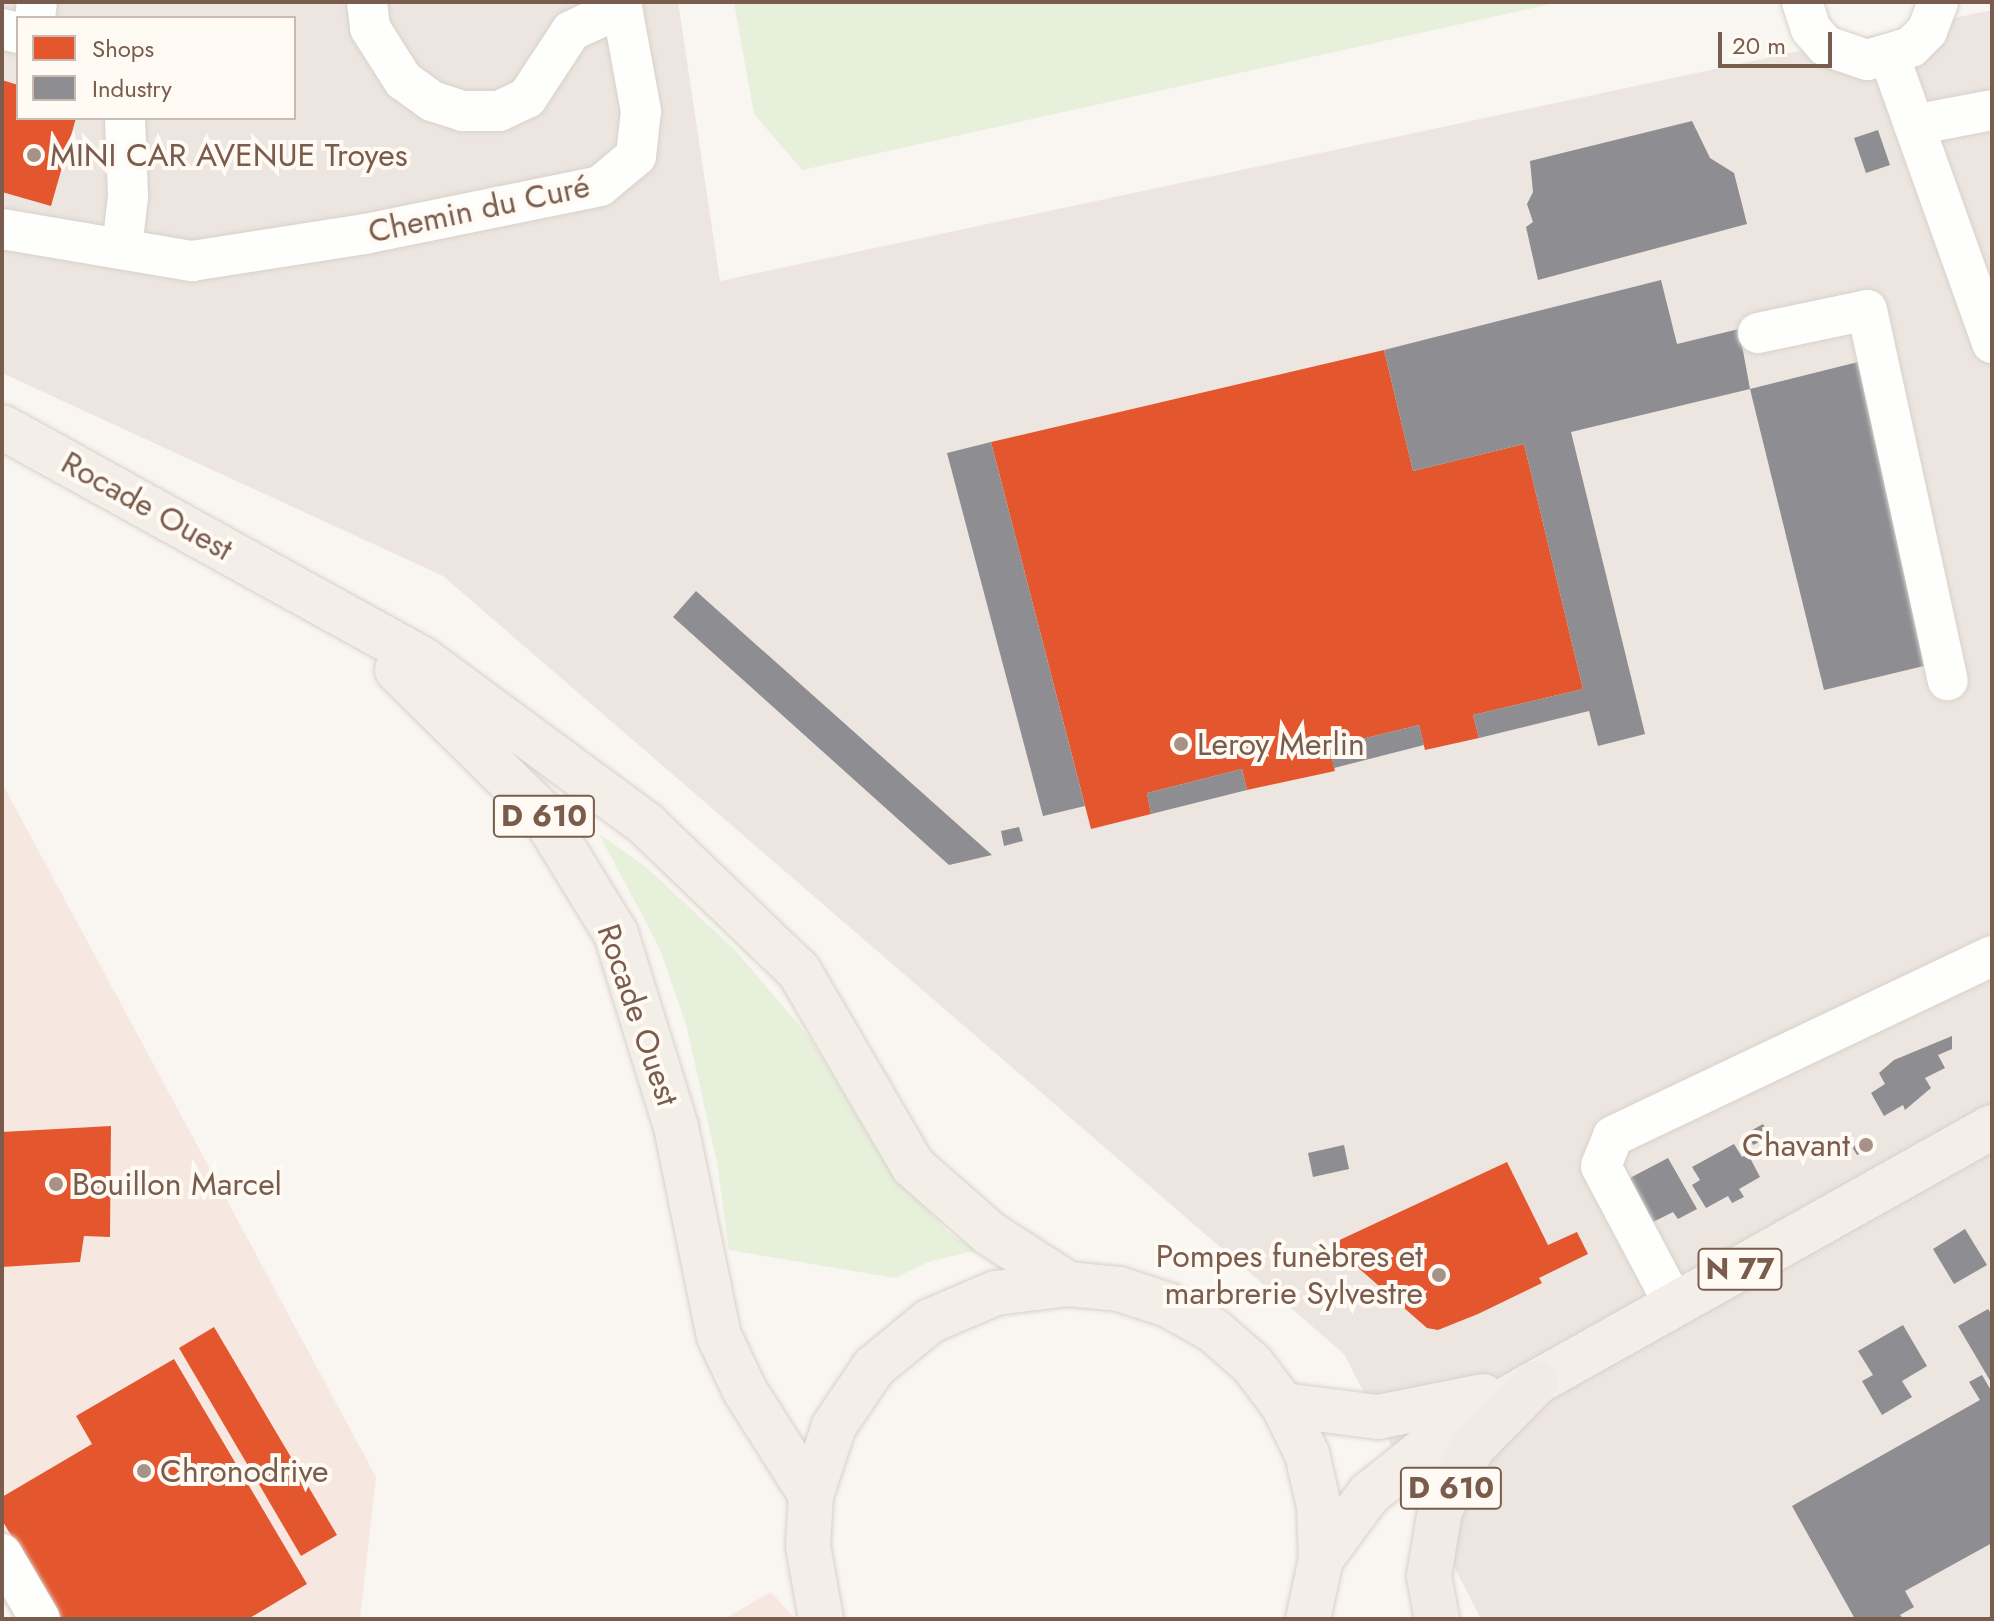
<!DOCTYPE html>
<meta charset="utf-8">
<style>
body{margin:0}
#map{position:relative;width:1994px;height:1621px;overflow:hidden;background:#f9f5f0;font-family:Jost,sans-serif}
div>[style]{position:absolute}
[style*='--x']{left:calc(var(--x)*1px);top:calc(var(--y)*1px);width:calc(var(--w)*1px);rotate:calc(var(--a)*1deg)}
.commercial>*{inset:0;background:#f6e8e1}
.industrial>*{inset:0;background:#ede5e0}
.green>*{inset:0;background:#e7f0db}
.shops>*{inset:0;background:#e4572e}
.industry>*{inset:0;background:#8d8d92}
.roads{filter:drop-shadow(0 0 2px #d7d1cb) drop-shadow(0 0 2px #d7d1cb)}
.minor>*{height:40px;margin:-20px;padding:0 20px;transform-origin:20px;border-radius:20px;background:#fefefd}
.major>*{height:44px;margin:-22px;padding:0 22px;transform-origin:22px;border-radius:22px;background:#f3eee8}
.highway>*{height:44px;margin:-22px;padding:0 22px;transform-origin:22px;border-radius:22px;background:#f2eae7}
.dots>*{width:22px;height:22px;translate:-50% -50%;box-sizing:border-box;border:4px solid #fffaf3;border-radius:50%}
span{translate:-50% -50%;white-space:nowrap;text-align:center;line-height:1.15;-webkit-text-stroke:8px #fffaf3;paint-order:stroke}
.shield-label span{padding:2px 6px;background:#fffaf3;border:2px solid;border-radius:6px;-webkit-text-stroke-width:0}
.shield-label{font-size:30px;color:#7a5c4d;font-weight:700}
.poi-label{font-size:32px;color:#7a5c4d}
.left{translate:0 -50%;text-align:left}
.right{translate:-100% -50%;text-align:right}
.street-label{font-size:32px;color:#7a5c4d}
.frame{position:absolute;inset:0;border:4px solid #7a5c4d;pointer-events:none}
.legend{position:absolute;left:16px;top:16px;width:280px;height:104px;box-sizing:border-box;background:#fffaf3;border:2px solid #cabbb1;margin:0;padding:10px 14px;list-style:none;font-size:24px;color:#7a5c4d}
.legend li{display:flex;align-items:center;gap:16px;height:40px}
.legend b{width:40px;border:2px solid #cabbb1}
.scale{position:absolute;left:1718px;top:32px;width:114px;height:36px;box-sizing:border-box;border:4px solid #7a5c4d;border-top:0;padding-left:10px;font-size:24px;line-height:28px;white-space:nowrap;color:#7a5c4d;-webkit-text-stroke:6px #fffaf3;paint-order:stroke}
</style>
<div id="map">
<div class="commercial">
<i style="clip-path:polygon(2px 783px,376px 1477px,360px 1619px,13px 1619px,2px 1600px)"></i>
<i style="clip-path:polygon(771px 1592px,795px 1619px,724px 1619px)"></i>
</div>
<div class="industrial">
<i style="clip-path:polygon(evenodd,2px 2px,678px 2px,720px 281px,1992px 10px,1992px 1619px,1481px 1619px,1344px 1354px,443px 576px,2px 373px,2px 2px,18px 18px,294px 18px,294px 118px,18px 118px,18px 18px)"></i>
</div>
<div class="green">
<i style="clip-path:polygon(734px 2px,1560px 2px,802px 170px,754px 114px)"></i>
<i style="clip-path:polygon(599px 834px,645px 866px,735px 950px,809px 1037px,892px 1173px,950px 1234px,977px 1250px,928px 1262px,895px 1278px,729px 1250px,717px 1163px,686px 1024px,659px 947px)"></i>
</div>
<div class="shops">
<i style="clip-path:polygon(2px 80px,18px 85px,18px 118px,76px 118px,51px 206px,2px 192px)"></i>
<i style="clip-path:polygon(1384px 350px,1413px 471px,1524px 444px,1583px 689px,1473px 715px,1479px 738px,1425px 750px,1419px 725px,1329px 747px,1335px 771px,1247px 790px,1242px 769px,1147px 793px,1151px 814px,1091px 829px,991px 442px)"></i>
<i style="clip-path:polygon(111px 1126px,110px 1237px,84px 1236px,80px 1262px,2px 1267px,2px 1132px)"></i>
<i style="clip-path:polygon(1507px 1162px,1548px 1245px,1577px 1232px,1588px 1254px,1539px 1278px,1542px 1283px,1478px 1314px,1438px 1330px,1427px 1328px,1331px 1244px)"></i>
<i style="clip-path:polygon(214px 1327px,337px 1535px,301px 1556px,179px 1348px)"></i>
<i style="clip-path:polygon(174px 1359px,307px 1584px,248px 1619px,60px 1619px,2px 1520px,2px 1497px,92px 1444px,76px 1416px)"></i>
</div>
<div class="industry">
<i style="clip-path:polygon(1692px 121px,1710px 158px,1734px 173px,1747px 224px,1538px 280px,1526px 227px,1533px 222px,1527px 204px,1533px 192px,1530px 161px)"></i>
<i style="clip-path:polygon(1878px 130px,1890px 165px,1866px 173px,1854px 138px)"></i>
<i style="clip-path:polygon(1661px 280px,1677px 344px,1739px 329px,1750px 389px,1571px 432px,1645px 734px,1598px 746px,1589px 711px,1479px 738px,1473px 715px,1583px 689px,1524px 444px,1413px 471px,1384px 350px)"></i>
<i style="clip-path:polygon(1858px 362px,1932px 664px,1824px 690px,1750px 389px)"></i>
<i style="clip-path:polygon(991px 442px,1085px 806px,1043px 816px,947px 453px)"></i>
<i style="clip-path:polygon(696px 591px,992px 855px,949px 865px,673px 617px)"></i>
<i style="clip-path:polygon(1419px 725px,1424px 745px,1334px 768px,1329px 747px)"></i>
<i style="clip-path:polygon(1242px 769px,1247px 790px,1151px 814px,1147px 793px)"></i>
<i style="clip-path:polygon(1019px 827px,1023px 841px,1004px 846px,1001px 831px)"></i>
<i style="clip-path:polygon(1952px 1036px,1952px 1049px,1938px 1055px,1945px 1068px,1925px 1078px,1931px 1088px,1905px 1110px,1903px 1105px,1884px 1116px,1871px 1093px,1885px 1084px,1879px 1073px,1894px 1060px)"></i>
<i style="clip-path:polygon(1763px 1124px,1770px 1137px,1753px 1145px,1747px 1133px)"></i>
<i style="clip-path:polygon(1869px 1137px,1873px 1146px,1857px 1155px,1852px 1147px)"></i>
<i style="clip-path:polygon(1734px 1144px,1742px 1157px,1748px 1154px,1760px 1177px,1739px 1189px,1744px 1197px,1732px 1203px,1728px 1196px,1706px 1208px,1692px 1185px,1700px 1180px,1692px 1167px)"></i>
<i style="clip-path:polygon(1344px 1145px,1349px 1169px,1313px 1177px,1308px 1153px)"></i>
<i style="clip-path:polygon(1668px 1158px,1697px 1209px,1678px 1219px,1673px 1212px,1651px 1223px,1628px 1179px)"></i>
<i style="clip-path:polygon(1965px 1229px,1987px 1265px,1954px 1284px,1933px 1249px)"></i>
<i style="clip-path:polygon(1988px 1309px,1992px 1315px,1992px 1384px,1958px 1326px)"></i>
<i style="clip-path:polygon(1903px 1325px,1927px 1366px,1902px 1381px,1912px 1397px,1882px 1415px,1862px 1381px,1873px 1375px,1858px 1351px)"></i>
<i style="clip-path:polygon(1982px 1375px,1992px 1392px,1992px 1543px,1905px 1591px,1914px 1607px,1900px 1615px,1903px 1619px,1855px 1619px,1792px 1506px,1980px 1400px,1969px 1382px)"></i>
</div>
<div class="roads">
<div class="minor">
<i style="--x:367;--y:2;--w:26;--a:83"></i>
<i style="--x:370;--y:28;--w:62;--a:57.6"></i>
<i style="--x:403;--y:80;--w:36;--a:36"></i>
<i style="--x:432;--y:101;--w:33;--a:18"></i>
<i style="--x:463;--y:111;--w:36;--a:0"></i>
<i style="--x:499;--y:111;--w:31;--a:-25"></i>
<i style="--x:527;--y:98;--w:80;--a:-56.7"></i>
<i style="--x:571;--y:31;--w:56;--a:-25.2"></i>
<i style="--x:1802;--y:2;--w:28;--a:72"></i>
<i style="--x:1811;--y:29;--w:23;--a:49"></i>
<i style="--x:1826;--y:46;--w:43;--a:18.9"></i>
<i style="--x:1867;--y:60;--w:46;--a:-16.5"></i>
<i style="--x:1911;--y:47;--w:23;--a:-45"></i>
<i style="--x:1927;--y:31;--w:31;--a:-69"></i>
<i style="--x:35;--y:18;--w:16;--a:-83"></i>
<i style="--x:2;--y:29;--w:16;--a:14"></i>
<i style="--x:1890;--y:58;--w:303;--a:70.3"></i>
<i style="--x:1914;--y:125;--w:79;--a:-10.9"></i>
<i style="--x:2;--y:229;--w:193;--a:9.6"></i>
<i style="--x:192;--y:261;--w:175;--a:-8.9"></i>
<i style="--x:365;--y:234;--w:240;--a:-11.5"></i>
<i style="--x:600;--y:186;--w:47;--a:-39.8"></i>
<i style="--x:636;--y:156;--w:45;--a:-83.7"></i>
<i style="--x:641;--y:111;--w:111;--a:-100.4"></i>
<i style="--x:122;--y:248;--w:52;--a:-83.4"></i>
<i style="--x:128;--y:196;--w:78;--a:-92.2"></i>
<i style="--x:1758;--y:333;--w:111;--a:-11.9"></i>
<i style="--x:1867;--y:310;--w:379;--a:77.7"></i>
<i style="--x:1675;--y:1306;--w:158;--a:-117.9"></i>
<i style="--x:1601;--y:1166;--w:32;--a:-68"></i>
<i style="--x:1613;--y:1136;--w:420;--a:-25.4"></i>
<i style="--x:2;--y:1554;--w:75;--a:59.7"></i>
</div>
<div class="major">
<i style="--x:2;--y:427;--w:478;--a:28.9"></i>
<i style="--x:421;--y:658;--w:280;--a:36.4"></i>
<i style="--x:646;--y:824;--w:212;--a:43.9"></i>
<i style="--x:799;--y:971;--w:226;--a:59.7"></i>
<i style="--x:913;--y:1166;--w:101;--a:41.4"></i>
<i style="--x:989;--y:1233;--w:94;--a:32.8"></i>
<i style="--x:397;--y:670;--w:202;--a:44.6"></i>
<i style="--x:541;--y:812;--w:143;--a:58.4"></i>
<i style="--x:616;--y:934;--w:202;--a:72.7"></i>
<i style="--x:676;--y:1127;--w:213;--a:78.4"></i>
<i style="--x:719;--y:1336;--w:61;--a:64.7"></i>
<i style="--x:745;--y:1391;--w:123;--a:57.6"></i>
<i style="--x:1283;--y:1405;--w:96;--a:7.2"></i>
<i style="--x:1378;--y:1417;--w:107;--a:-11.3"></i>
<i style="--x:1321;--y:1559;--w:81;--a:-53.6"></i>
<i style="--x:1369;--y:1494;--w:96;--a:-38.7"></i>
<i style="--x:1444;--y:1434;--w:628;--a:-29.26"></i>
<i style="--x:821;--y:1619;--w:74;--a:-100.1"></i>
<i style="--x:808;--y:1546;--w:51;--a:-86.6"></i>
<i style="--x:811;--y:1495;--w:73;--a:-71.6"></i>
<i style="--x:834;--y:1426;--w:71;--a:-55.9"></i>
<i style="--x:874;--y:1367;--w:72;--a:-39.4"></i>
<i style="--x:930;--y:1321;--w:72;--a:-23"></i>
<i style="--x:996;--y:1293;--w:73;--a:-7.1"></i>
<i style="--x:1068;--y:1284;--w:51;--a:5.6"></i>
<i style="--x:1119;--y:1289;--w:52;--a:18.1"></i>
<i style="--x:1168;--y:1305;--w:51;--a:29.1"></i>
<i style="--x:1213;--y:1330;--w:52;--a:41.1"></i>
<i style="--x:1252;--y:1364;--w:51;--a:52.9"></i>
<i style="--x:1283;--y:1405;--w:55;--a:63.9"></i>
<i style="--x:1307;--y:1454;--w:53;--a:77"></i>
<i style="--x:1319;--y:1506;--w:53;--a:87.8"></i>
<i style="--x:1321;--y:1559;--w:61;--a:102.2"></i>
</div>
<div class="highway">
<i style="--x:1437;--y:1619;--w:44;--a:-100.5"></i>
<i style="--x:1429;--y:1576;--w:67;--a:-80.5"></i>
<i style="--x:1440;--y:1510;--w:71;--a:-62.4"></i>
<i style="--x:1473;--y:1447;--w:90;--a:-45.5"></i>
</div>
</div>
<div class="dots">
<i style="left:34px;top:155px;background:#a69286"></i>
<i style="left:1181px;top:744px;background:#a69286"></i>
<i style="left:1866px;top:1145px;background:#a69286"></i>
<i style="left:56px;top:1184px;background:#a69286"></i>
<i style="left:1439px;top:1275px;background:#a69286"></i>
<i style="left:144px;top:1471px;background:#a69286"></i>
</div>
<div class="shield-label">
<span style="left:544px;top:816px">D 610</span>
<span style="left:1740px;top:1269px">N 77</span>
<span style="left:1451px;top:1488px">D 610</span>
</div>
<div class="poi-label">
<span class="left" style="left:50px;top:155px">MINI CAR AVENUE Troyes</span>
<span class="left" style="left:1197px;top:744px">Leroy Merlin</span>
<span class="right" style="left:1850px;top:1145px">Chavant</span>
<span class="left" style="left:72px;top:1184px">Bouillon Marcel</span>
<span class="right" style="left:1423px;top:1275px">Pompes funèbres et<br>marbrerie Sylvestre</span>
<span class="left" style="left:160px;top:1471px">Chronodrive</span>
</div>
<div class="street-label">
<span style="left:479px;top:209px;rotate:-12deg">Chemin du Curé</span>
<span style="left:147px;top:506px;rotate:29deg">Rocade Ouest</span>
<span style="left:638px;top:1015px;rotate:71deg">Rocade Ouest</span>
</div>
<div class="frame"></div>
<ul class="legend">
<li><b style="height:22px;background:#e4572e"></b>Shops</li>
<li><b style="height:22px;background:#8d8d92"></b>Industry</li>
</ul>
<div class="scale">20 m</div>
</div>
